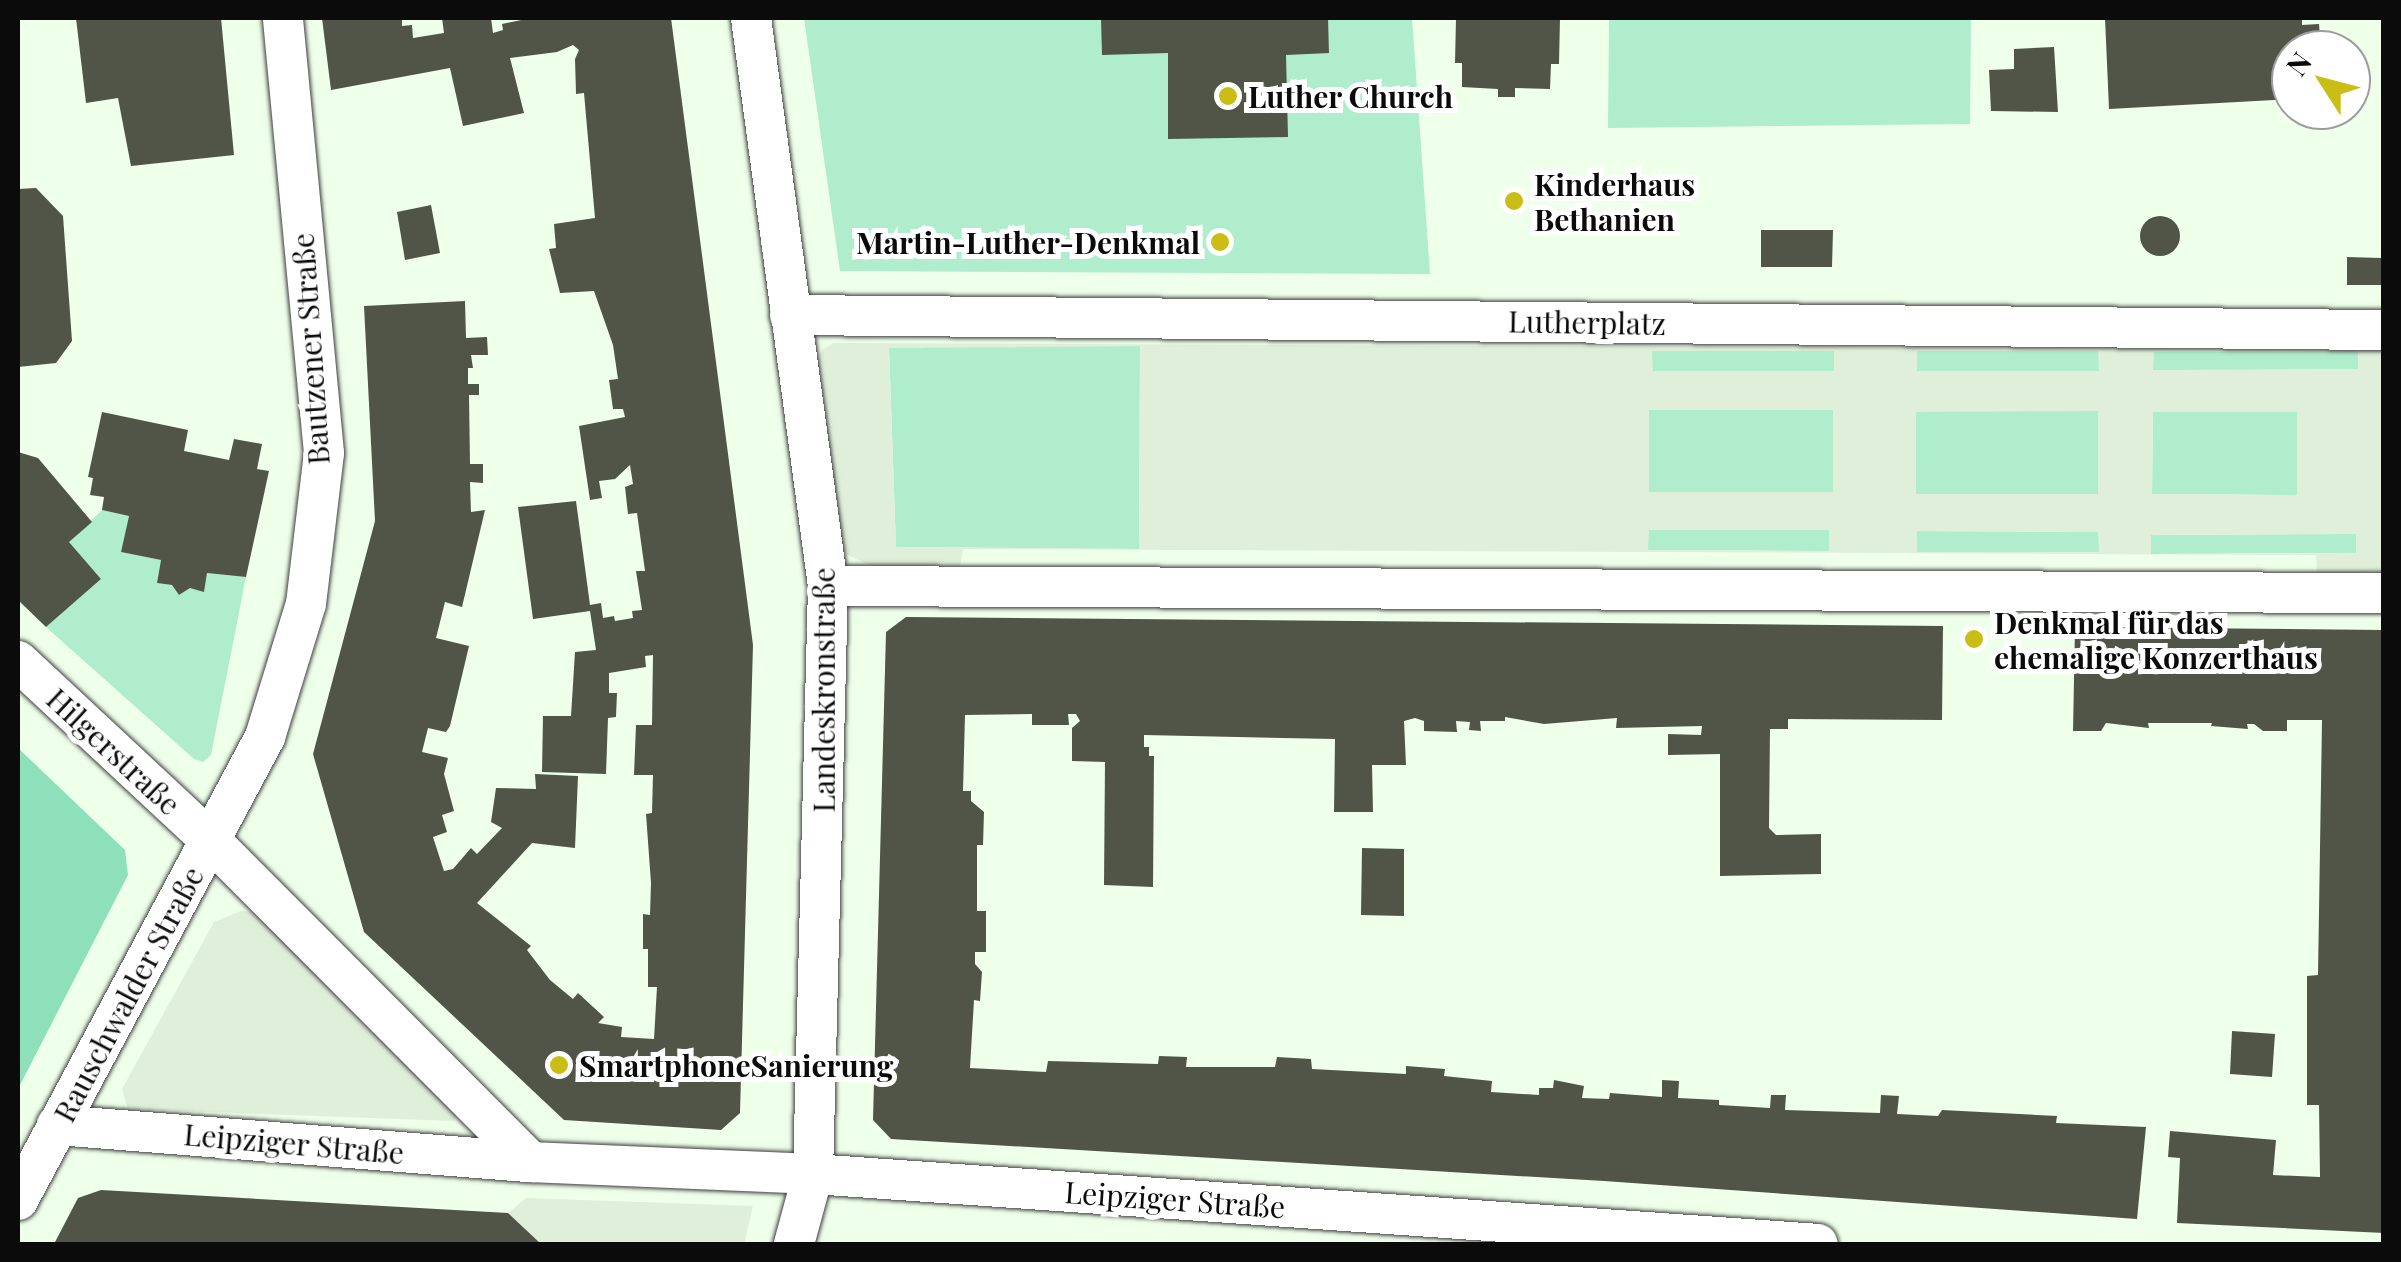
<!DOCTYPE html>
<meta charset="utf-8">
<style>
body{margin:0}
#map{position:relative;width:2401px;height:1262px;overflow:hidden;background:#eeffea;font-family:"Playfair Display",serif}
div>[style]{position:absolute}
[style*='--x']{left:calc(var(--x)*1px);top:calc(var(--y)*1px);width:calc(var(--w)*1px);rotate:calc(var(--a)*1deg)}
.green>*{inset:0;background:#afedcc}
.forest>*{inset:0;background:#8de0b9}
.plaza>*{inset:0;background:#dfefd9}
.building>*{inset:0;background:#505547}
.round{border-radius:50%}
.roads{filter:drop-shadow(0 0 2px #3e3e3e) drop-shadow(0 0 2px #3e3e3e)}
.street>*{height:40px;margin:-20px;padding:0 20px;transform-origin:20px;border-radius:20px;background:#fff}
.dots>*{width:28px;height:28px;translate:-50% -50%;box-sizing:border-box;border:5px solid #fff;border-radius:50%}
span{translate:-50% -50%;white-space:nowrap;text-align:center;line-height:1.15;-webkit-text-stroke:10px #fff;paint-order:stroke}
.poi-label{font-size:30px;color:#0b0b0b;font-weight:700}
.left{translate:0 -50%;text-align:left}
.right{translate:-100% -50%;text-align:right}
.street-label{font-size:30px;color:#0b0b0b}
.frame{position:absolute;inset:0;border:20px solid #0b0b0b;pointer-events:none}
.north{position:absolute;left:2271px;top:30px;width:100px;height:100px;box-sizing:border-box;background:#fff;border:2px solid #9d9d9d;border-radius:50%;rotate:306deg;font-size:28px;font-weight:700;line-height:40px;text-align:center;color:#0b0b0b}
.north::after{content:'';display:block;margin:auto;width:35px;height:45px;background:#c9bd16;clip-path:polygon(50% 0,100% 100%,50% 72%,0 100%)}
</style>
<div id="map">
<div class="green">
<i style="clip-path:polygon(804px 18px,1412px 18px,1430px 274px,840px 271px)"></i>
<i style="clip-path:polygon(1609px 18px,1971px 18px,1970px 124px,1608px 128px)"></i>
<i style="clip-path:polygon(1140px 346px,1139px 549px,896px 547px,889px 347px)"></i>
<i style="clip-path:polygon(1652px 350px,1834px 351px,1834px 372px,1652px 371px)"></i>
<i style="clip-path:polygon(1917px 350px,2099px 351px,2099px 372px,1917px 371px)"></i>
<i style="clip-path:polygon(2359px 351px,2359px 369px,2153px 371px,2153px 352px)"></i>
<i style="clip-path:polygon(1649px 410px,1834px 410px,1833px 493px,1648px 492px)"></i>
<i style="clip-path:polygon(1916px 411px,2099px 411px,2099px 494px,1916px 494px)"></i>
<i style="clip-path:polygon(2153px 411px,2298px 412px,2297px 495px,2152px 494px)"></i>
<i style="clip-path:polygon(102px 510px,129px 516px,121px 552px,161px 560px,157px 583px,172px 585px,179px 595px,190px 588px,204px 591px,207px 573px,246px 577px,211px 755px,203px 762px,194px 759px,46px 627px,101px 579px,69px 542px)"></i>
<i style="clip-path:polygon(1648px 530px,1829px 530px,1829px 551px,1647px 550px)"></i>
<i style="clip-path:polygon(1916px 531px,2099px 532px,2099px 553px,1916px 552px)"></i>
<i style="clip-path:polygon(2357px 534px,2357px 553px,2151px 554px,2150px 535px)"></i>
</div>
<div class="forest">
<i style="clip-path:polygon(18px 748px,125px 850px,128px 875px,18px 1089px)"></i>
</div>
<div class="plaza">
<i style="clip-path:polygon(evenodd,833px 343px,2383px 350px,2383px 571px,2317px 575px,2316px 555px,963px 549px,960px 566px,873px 567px,846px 554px,835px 530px,817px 362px,822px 350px,833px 343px,1140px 346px,1139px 549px,896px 547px,889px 348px,1140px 346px,833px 343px,1652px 351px,1834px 351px,1834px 371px,1653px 371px,1652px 351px,833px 343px,1917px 351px,2098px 351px,2099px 371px,1917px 371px,1917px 351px,833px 343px,2358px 351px,2358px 369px,2153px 370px,2154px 352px,2358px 351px,833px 343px,1649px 410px,1833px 410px,1833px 492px,1649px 492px,1649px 410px,833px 343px,2098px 411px,2098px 494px,1916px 494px,1916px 412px,2098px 411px,833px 343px,2153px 412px,2297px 412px,2297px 495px,2152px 494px,2153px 412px,833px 343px,1649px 530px,1829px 530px,1829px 551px,1648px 550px,1649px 530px,833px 343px,1917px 531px,2098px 532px,2099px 552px,1917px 552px,1917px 531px,833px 343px,2356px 534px,2356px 553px,2151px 554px,2151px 535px,2356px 534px)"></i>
<i style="clip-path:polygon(241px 911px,256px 912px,457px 1114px,454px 1121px,128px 1109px,122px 1089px,214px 922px)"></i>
<i style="clip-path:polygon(526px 1198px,753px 1206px,744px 1244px,541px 1244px,508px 1213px)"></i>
</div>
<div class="building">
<i style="clip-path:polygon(76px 18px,221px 18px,234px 155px,131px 166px,118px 98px,86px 103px)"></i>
<i style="clip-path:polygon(322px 18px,402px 18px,402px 26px,412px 25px,413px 38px,444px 33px,442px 18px,491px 18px,493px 33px,503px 30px,502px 24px,531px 18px,671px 18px,753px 645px,740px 1113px,721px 1130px,564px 1120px,364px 932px,313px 754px,375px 521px,364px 306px,465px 301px,466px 338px,487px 337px,488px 355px,471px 355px,473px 368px,468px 368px,468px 384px,479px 384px,479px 395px,469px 395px,470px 464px,483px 464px,483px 483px,470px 482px,471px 512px,485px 510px,462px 607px,445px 602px,436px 638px,469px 646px,450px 726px,446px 732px,428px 728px,422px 752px,448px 758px,444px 774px,454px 811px,442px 815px,447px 832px,433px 837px,444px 871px,453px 869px,471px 848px,477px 854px,502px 828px,491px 822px,496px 788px,536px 789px,535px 774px,578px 776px,575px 848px,532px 843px,477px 903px,531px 946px,527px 950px,550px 980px,573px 999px,578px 993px,604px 1017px,598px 1023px,622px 1027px,621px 1037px,654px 1039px,657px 987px,648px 987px,648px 949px,643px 949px,643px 914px,650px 915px,651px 883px,646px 814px,652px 813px,653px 775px,634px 775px,636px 725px,652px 725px,653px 655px,645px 656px,646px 667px,609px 673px,609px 693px,617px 693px,616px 717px,608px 718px,606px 774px,542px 772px,543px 716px,571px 716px,575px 652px,596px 650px,590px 611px,533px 619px,518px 507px,576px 501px,590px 605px,601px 603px,603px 618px,614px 616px,615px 621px,633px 618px,632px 611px,642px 610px,636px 571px,645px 571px,637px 513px,628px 514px,625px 487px,633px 484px,630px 465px,615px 479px,599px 481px,602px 498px,590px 500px,579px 426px,625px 417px,623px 409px,613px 409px,609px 380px,618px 379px,613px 345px,594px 291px,560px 293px,549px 249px,556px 248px,554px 224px,595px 218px,584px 93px,576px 94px,575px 59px,579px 50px,573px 45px,557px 52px,510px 58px,524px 113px,463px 126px,450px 68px,331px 90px)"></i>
<i style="clip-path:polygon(1101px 18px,1328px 18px,1329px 53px,1286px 55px,1288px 137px,1168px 139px,1168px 53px,1102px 55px)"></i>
<i style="clip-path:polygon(1456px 18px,1560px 18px,1559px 64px,1551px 64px,1550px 89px,1515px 88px,1515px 97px,1498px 97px,1498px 89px,1462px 87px,1462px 63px,1455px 63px)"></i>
<i style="clip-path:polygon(2105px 18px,2302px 18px,2302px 25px,2319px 24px,2321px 50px,2291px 50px,2291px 99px,2109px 109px)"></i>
<i style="clip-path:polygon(2054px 47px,2058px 112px,1991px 111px,1989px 70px,2014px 69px,2014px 49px)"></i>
<i style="clip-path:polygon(36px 188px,63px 216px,72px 341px,56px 363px,18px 367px,18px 189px)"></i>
<i style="clip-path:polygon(431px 205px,440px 253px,405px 260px,397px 212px)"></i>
<i class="round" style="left:2140px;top:216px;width:40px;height:40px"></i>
<i style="clip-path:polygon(1761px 230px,1833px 230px,1832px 267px,1761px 267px)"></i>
<i style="clip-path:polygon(2347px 257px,2382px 258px,2381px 285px,2347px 285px)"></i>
<i style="clip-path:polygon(102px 412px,188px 430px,184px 451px,229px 460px,234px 439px,262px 444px,257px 469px,269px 471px,246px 577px,207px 573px,204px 592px,190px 588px,179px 595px,172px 585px,157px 583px,161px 560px,121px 552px,129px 516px,102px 510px,104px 497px,90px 495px,93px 478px,88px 477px)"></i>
<i style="clip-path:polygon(18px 452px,38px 458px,92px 522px,69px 542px,101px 579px,46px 627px,18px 600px)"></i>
<i style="clip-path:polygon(906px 617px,1943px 626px,1942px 720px,1788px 719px,1788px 729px,1770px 729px,1769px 828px,1776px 835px,1821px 834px,1821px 874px,1720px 876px,1720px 754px,1668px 755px,1668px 734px,1701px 735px,1702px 726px,1616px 728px,1617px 718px,1544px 724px,1505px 717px,1505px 721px,1480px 721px,1481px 731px,1469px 730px,1470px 722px,1456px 721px,1457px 732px,1424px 731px,1424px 721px,1415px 718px,1404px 721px,1406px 765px,1372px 765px,1373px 812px,1334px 812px,1335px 739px,1144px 735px,1144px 747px,1149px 747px,1149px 756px,1154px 756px,1153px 887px,1104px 885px,1105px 762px,1072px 761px,1072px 728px,1080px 721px,1076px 714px,1068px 714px,1069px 725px,1032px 725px,1032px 714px,965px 715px,963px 791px,971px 791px,971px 801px,984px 812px,983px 845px,977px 845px,977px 911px,986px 911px,986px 952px,975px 952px,975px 964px,982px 972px,980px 1001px,974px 1000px,970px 1068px,1046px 1072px,1048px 1061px,1158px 1064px,1159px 1056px,1187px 1057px,1186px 1067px,1275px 1067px,1277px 1057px,1311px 1059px,1312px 1069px,1406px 1074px,1406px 1066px,1445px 1069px,1444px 1076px,1492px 1081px,1491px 1092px,1539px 1095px,1539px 1088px,1553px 1088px,1554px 1080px,1584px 1086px,1582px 1098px,1609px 1099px,1610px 1093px,1662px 1097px,1662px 1080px,1679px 1081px,1678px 1098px,1719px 1100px,1719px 1105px,1770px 1108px,1771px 1095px,1786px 1095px,1785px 1110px,1880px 1113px,1881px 1095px,1899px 1096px,1897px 1114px,1938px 1116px,1942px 1110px,2057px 1116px,2056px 1123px,2146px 1127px,2137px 1219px,1604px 1181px,891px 1139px,873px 1120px,886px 632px)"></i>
<i style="clip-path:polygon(2075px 627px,2384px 630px,2384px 1233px,2177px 1223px,2180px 1158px,2168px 1157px,2170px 1131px,2276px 1140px,2273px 1175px,2320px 1177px,2319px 1105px,2307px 1105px,2307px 976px,2318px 975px,2322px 720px,2287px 720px,2287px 731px,2263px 731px,2254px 724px,2247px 724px,2248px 729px,2211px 726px,2212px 723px,2148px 723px,2149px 728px,2106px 723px,2101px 731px,2073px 731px)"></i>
<i style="clip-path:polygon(1362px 848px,1404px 849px,1404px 916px,1361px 915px)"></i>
<i style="clip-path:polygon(2232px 1031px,2275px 1034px,2272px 1077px,2230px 1074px)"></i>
<i style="clip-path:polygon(101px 1190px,508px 1213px,541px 1244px,54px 1244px,78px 1198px)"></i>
</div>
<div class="roads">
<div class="street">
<i style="--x:751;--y:18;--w:573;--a:82.28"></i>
<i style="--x:828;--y:586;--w:588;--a:91.46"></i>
<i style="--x:813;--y:1174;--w:73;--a:105.2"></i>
<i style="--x:790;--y:315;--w:1594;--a:0.54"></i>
<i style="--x:828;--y:586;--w:1556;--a:0.26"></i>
<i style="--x:18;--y:661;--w:264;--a:43"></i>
<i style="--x:211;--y:841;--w:453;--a:45.1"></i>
<i style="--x:57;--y:1125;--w:475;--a:4.5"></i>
<i style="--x:531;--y:1162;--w:282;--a:2.4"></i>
<i style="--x:813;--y:1174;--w:1007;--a:3.98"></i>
<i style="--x:18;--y:1200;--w:525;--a:-61.92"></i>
<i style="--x:265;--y:737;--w:139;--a:-72.9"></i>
<i style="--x:306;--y:604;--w:152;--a:-83.2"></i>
<i style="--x:324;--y:453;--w:437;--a:-95.4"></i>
</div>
</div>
<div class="dots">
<i style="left:1228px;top:96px;background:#c9bd16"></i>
<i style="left:1514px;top:201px;background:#c9bd16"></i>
<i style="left:1220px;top:242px;background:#c9bd16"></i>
<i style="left:1974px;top:639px;background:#c9bd16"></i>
<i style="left:559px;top:1065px;background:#c9bd16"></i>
</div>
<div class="poi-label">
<span class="left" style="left:1248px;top:96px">Luther Church</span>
<span class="left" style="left:1534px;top:201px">Kinderhaus<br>Bethanien</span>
<span class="right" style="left:1200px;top:242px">Martin-Luther-Denkmal</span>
<span class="left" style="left:1994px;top:639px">Denkmal für das<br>ehemalige Konzerthaus</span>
<span class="left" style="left:579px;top:1065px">SmartphoneSanierung</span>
</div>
<div class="street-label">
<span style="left:1587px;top:322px;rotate:1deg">Lutherplatz</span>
<span style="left:310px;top:349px;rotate:-94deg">Bautzener Straße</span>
<span style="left:823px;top:690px;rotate:-90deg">Landeskronstraße</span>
<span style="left:114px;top:751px;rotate:43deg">Hilgerstraße</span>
<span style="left:128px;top:994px;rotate:-62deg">Rauschwalder Straße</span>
<span style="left:294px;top:1143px;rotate:5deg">Leipziger Straße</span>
<span style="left:1175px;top:1199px;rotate:4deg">Leipziger Straße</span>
</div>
<div class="frame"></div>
<div class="north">N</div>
</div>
